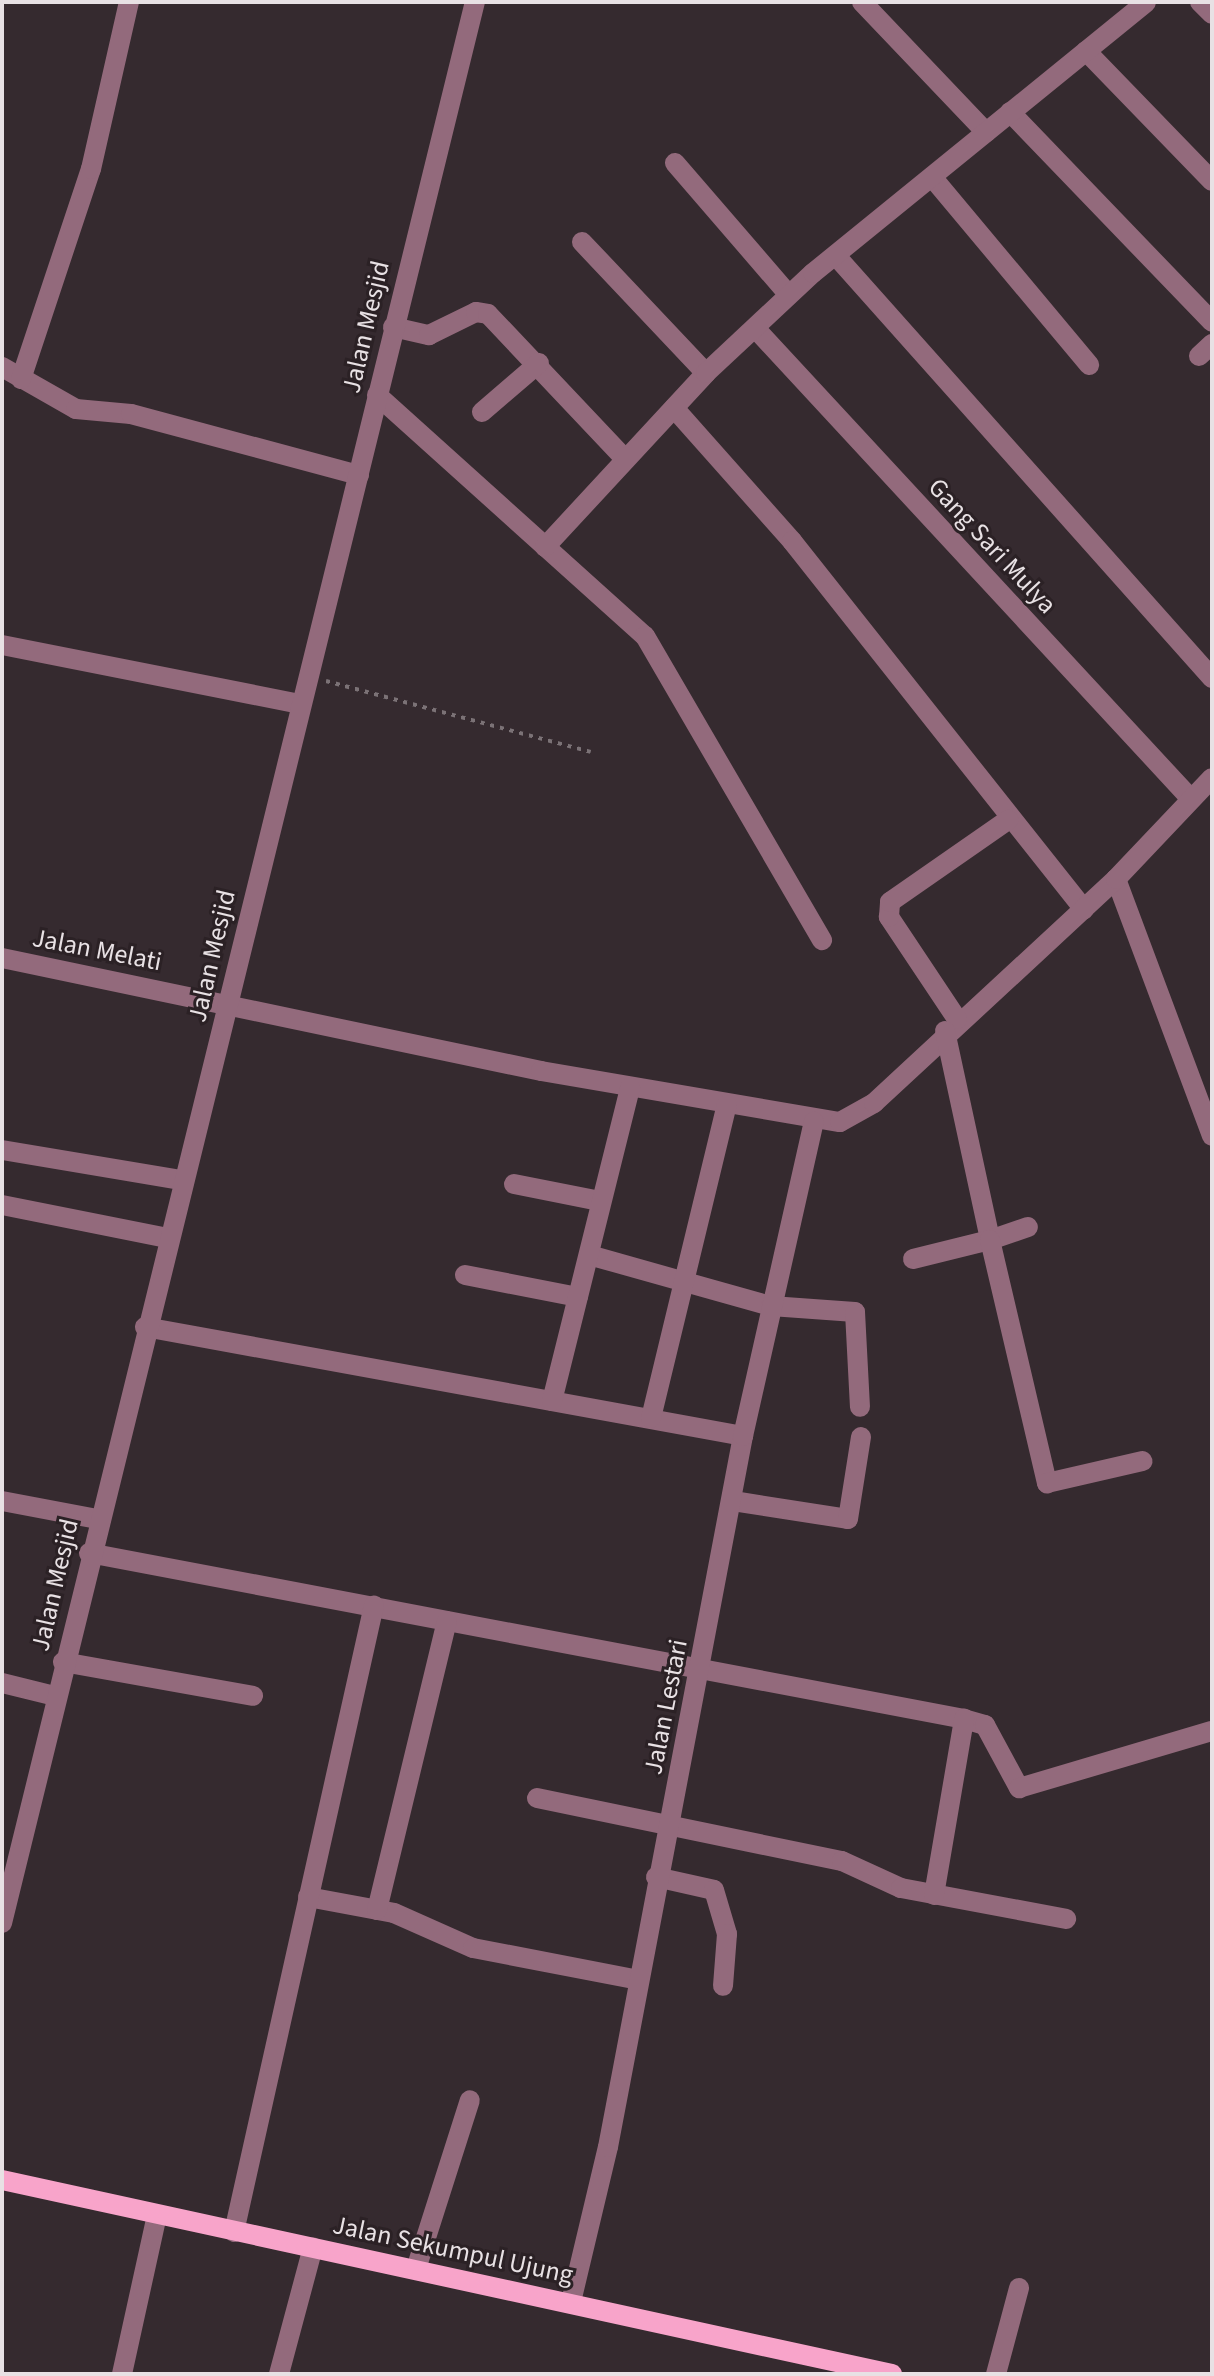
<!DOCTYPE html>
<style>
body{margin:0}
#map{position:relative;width:1214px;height:2376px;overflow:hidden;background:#352a2f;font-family:"Source Sans 3",sans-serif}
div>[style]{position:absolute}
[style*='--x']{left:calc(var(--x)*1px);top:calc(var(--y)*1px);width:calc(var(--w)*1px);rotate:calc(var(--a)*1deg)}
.path>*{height:4px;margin-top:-2px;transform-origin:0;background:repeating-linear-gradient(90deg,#7b7276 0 4px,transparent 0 10px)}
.minor>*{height:20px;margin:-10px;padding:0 10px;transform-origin:10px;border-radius:10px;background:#936a7c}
.major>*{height:20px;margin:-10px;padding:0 10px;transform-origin:10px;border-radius:10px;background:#f8a4ca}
span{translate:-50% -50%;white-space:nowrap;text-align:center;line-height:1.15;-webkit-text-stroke:6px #2b2125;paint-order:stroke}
.street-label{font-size:26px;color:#e8e1e4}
.frame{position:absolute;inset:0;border:4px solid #e8e1e4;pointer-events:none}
</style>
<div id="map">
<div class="path">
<i style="--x:326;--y:681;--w:274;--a:15"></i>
</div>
<div class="minor">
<i style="--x:862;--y:2;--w:180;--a:46.4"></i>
<i style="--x:1200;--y:2;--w:17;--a:45"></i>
<i style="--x:1086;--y:51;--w:181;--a:45.9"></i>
<i style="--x:1010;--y:112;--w:291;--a:46.1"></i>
<i style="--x:675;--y:163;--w:174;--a:49.2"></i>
<i style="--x:932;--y:177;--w:245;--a:50.1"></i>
<i style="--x:582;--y:242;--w:180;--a:46.6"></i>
<i style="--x:837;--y:257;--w:564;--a:48.31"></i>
<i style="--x:393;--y:327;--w:37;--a:13"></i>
<i style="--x:429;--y:335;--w:52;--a:-26.1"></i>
<i style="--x:476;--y:312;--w:12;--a:9"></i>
<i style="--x:488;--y:314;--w:199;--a:46.6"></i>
<i style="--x:755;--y:328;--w:642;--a:47.21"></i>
<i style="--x:1199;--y:356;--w:18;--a:-43"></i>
<i style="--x:2;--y:367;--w:85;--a:29.6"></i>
<i style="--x:76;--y:409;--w:55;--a:5.2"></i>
<i style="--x:131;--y:414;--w:236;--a:15"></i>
<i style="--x:21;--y:379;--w:221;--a:-71.6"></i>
<i style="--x:91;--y:169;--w:171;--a:-77.2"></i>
<i style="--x:377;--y:395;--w:360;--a:42"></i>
<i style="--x:645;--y:636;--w:352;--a:59.8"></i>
<i style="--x:674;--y:408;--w:178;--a:48.4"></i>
<i style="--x:792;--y:541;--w:470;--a:51.6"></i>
<i style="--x:482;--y:412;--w:75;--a:-40.7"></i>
<i style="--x:545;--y:547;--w:237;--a:-47.2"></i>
<i style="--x:706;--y:373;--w:146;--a:-43.1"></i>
<i style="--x:813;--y:273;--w:429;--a:-39.1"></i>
<i style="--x:2;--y:645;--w:305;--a:11.2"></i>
<i style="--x:1116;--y:879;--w:274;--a:69.5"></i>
<i style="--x:2;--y:958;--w:551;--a:11.84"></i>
<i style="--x:541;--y:1071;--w:303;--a:9.7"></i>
<i style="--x:840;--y:1122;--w:39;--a:-29"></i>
<i style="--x:874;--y:1103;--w:330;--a:-42.8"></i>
<i style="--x:1116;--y:879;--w:139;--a:-46.5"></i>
<i style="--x:957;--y:1019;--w:123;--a:-123.7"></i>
<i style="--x:889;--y:917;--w:15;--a:-86"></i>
<i style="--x:890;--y:902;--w:144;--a:-34.8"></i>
<i style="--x:945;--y:1031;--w:214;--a:77.8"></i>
<i style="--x:990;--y:1240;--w:40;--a:-18.9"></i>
<i style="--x:2;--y:1150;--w:182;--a:9.5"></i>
<i style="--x:514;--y:1184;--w:88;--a:11.2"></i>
<i style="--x:2;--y:1205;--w:168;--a:11.3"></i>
<i style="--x:589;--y:1255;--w:189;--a:15.7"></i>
<i style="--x:771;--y:1306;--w:84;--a:4.1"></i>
<i style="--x:855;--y:1312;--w:95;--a:87"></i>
<i style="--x:913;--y:1259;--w:79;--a:-13.9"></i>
<i style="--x:990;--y:1240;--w:250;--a:76.8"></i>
<i style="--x:1047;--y:1483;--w:98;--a:-12.9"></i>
<i style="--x:465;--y:1275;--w:115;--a:11"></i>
<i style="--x:145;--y:1327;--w:608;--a:10.33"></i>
<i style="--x:552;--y:1401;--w:323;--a:-76"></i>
<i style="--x:651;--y:1418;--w:322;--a:-76.4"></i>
<i style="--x:2;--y:1501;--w:97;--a:10.7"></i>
<i style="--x:733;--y:1501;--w:116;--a:8.9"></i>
<i style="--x:848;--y:1519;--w:83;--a:-81"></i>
<i style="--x:89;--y:1553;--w:891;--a:10.74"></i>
<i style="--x:964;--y:1719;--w:22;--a:16"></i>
<i style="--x:985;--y:1725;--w:72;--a:61.6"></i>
<i style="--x:1019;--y:1788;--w:201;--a:-16.5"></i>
<i style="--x:63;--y:1662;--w:193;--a:10.1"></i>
<i style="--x:2;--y:1683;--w:55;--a:13.8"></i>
<i style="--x:537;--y:1798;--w:311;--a:11.7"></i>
<i style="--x:842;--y:1861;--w:65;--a:24.6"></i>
<i style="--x:901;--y:1888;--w:168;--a:10.6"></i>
<i style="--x:656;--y:1877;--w:59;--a:12.6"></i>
<i style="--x:714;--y:1890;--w:46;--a:73.5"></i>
<i style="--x:727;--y:1934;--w:52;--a:94.4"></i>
<i style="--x:934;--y:1895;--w:179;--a:-80.3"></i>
<i style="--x:308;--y:1897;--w:87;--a:10.5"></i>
<i style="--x:394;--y:1913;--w:86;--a:23.9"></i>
<i style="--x:473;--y:1948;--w:169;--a:10.9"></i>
<i style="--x:377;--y:1910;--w:297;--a:-76.4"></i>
<i style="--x:2;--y:1923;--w:1978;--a:-76.17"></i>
<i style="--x:234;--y:2232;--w:642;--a:-77.41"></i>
<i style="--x:416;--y:2269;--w:177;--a:-72.3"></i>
<i style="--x:571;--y:2302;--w:159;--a:-76.6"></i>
<i style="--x:608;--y:2147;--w:724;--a:-79.25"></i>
<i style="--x:743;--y:1436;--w:322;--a:-77.3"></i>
<i style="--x:122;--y:2374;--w:163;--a:-77.6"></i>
<i style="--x:279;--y:2374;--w:131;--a:-75"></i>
<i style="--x:996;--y:2374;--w:89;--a:-75"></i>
</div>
<div class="major">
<i style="--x:2;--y:2180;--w:911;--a:12.3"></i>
</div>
<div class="street-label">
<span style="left:366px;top:327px;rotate:-77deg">Jalan Mesjid</span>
<span style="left:992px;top:546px;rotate:47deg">Gang Sari Mulya</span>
<span style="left:97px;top:950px;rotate:11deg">Jalan Melati</span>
<span style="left:212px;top:956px;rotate:-77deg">Jalan Mesjid</span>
<span style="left:55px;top:1585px;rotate:-77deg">Jalan Mesjid</span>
<span style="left:666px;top:1707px;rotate:-79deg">Jalan Lestari</span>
<span style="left:453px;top:2250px;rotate:12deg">Jalan Sekumpul Ujung</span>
</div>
<div class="frame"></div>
</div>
